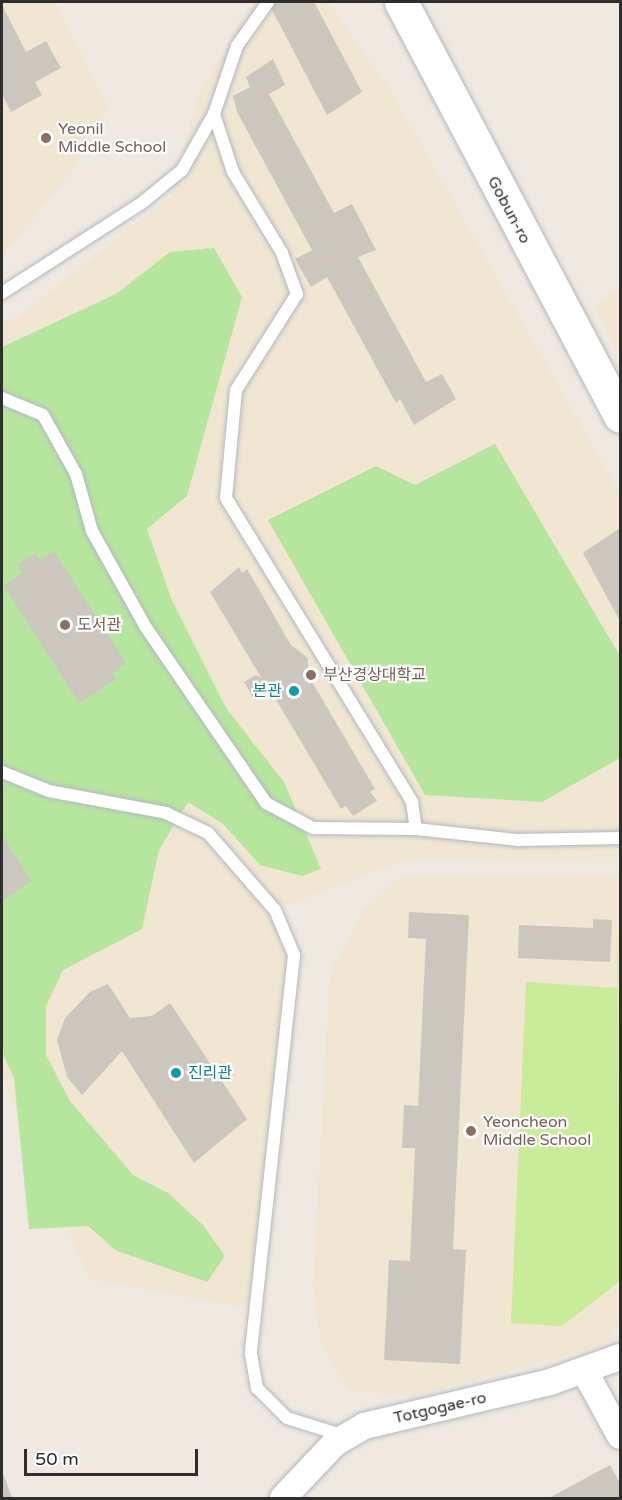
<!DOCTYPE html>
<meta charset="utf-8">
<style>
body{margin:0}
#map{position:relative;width:622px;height:1500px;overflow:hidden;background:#efe9e1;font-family:"Varela Round","Noto Sans KR",sans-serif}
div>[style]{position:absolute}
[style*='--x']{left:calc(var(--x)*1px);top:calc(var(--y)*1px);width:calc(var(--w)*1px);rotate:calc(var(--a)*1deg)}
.education>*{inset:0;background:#f0e6d1}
.green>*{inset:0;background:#b6e59e}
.pitch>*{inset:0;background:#c9ec9a}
.building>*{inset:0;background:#cbc7bf}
.roads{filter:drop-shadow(0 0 2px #b4b7c1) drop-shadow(0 0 2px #b4b7c1)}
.service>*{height:12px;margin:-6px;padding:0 6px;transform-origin:6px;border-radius:6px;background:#fff}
.minor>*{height:26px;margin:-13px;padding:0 13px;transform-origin:13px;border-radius:13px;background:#fff}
.secondary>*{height:33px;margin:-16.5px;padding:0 16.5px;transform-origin:16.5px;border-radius:16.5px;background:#fff}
.dots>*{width:16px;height:16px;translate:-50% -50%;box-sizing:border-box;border:3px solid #fff;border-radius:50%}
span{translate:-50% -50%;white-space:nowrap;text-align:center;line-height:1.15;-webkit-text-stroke:4.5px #fff;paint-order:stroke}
.education-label{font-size:16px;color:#785e54}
.left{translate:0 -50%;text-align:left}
.street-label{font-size:16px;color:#2e2e2e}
.culture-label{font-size:16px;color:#0d838f}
.right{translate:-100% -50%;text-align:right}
.frame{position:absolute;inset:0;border:3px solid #2e2e2e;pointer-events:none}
.scale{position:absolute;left:24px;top:1449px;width:174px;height:27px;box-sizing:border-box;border:3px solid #2e2e2e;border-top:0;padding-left:8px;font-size:18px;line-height:21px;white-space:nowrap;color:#2e2e2e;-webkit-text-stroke:4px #fff;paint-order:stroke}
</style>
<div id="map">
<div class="education">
<i style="clip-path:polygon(2px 2px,55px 2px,107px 105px,73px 170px,2px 256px)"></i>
<i style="clip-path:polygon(252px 2px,328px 2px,389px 89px,620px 494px,620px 857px,404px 860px,275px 910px,294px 955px,253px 1309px,90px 1279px,2px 1077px,2px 320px,17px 318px,171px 196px,198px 97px)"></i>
<i style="clip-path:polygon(620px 289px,620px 351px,595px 305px)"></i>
<i style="clip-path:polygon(620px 875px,620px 1321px,601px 1346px,413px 1396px,350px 1390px,322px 1346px,313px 1288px,330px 973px,364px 910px,400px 877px)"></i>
</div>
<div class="green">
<i style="clip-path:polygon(214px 248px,242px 297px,187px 496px,147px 529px,171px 598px,226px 708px,284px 782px,321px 869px,302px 876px,260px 865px,223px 824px,188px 802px,159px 850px,142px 929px,63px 970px,46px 1006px,46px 1055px,70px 1101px,133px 1175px,168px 1193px,204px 1226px,225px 1256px,207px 1282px,117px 1251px,88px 1226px,29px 1229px,14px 1078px,2px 1052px,2px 347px,116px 294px,170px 252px)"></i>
<i style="clip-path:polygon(495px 444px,620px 656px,620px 758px,542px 802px,425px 795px,268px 520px,376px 466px,415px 485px)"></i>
</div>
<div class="pitch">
<i style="clip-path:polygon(617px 905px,620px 1281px,562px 1326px,511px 1323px,526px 982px,617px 988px)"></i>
</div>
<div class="building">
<i style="clip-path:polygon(278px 2px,314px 2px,362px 92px,327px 115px,270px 6px)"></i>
<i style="clip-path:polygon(2px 5px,26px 52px,46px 41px,61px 68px,35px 82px,42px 95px,11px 112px,2px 94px)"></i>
<i style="clip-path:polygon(273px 59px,285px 85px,269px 94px,334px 213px,352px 204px,376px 250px,358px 257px,426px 382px,442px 374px,456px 399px,414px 425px,400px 399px,396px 403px,327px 277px,311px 287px,295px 259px,312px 250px,237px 112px,233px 96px,250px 87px,246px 77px)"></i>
<i style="clip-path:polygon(620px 528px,620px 621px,583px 553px)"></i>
<i style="clip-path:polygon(54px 551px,126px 663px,112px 673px,117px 679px,79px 703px,4px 586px,22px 573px,17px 565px,35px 553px,40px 560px)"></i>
<i style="clip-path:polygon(239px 567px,242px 573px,247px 569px,291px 645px,308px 658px,308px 675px,375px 789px,370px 792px,377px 801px,353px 816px,346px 806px,341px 809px,268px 686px,255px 701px,244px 682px,256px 675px,262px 679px,210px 592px)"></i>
<i style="clip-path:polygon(3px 837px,31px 881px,2px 901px,2px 838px)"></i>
<i style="clip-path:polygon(409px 912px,469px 915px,453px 1249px,466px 1250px,460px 1364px,384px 1360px,389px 1260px,410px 1261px,415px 1148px,402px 1148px,404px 1105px,418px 1106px,426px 939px,408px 938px)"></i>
<i style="clip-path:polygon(593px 919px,612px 920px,610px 962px,518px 958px,519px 925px,593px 928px)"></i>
<i style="clip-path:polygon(108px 984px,130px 1018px,152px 1016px,170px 1003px,247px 1119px,194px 1163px,122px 1051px,82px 1095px,67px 1077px,57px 1040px,65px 1018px,90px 992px)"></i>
<i style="clip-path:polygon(610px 1465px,620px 1483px,620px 1498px,549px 1498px)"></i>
<i style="clip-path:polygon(2px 1470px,12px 1498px,2px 1498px)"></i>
</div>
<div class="roads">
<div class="service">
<i style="--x:268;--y:2;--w:54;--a:125.2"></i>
<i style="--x:237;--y:46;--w:72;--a:108.7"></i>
<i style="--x:214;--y:114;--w:61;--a:71.9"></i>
<i style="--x:233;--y:172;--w:95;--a:58.8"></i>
<i style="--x:282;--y:253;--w:44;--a:69.9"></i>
<i style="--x:297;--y:294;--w:114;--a:122.4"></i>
<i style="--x:236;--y:390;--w:108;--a:95.3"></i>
<i style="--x:226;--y:498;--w:356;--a:58.5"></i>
<i style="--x:412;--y:802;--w:27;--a:82"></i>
<i style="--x:416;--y:829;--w:103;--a:6.2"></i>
<i style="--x:518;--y:840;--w:102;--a:-1.1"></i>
<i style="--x:2;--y:293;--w:168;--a:-32.8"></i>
<i style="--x:143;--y:202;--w:50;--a:-39.4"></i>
<i style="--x:182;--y:170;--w:64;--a:-60.3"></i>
<i style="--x:2;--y:398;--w:44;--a:22.5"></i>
<i style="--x:43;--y:415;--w:68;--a:60.8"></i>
<i style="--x:76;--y:474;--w:59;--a:74.3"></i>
<i style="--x:92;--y:531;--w:109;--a:60.8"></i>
<i style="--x:145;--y:626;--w:214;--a:55.6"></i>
<i style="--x:266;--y:803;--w:53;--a:28"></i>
<i style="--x:313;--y:828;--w:103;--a:0.6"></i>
<i style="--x:2;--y:772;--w:51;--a:22"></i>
<i style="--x:49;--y:791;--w:119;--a:10.6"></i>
<i style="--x:166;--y:813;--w:47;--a:25.5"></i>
<i style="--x:208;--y:833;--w:102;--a:49"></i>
<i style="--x:275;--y:910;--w:49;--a:67.1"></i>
<i style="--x:294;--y:955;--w:401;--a:96.2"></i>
<i style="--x:251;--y:1354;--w:35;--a:80"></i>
<i style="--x:257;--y:1388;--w:42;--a:45"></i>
<i style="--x:287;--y:1418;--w:60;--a:17.5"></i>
</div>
<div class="minor">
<i style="--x:584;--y:1370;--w:75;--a:61.4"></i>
<i style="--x:283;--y:1498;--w:76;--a:-46.6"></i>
<i style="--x:335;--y:1443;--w:34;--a:-30"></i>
<i style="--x:364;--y:1426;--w:191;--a:-13.3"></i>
<i style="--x:550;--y:1382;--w:74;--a:-19.7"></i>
</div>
<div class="secondary">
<i style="--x:401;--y:2;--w:468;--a:62.1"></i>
</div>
</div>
<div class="dots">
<i style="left:46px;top:138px;background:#8d6e63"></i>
<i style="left:65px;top:625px;background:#8d6e63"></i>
<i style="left:311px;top:675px;background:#8d6e63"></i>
<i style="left:294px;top:691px;background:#0f9aa8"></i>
<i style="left:176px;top:1073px;background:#0f9aa8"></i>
<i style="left:471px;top:1131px;background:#8d6e63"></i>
</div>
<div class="education-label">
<span class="left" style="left:58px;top:138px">Yeonil<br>Middle School</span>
<span class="left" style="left:77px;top:625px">도서관</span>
<span class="left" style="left:323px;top:675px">부산경상대학교</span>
<span class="left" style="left:483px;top:1131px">Yeoncheon<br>Middle School</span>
</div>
<div class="street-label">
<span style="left:509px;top:210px;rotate:62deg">Gobun-ro</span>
<span style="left:440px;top:1408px;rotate:-13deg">Totgogae-ro</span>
</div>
<div class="culture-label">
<span class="right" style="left:282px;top:691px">본관</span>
<span class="left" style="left:188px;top:1073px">진리관</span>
</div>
<div class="frame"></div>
<div class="scale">50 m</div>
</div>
